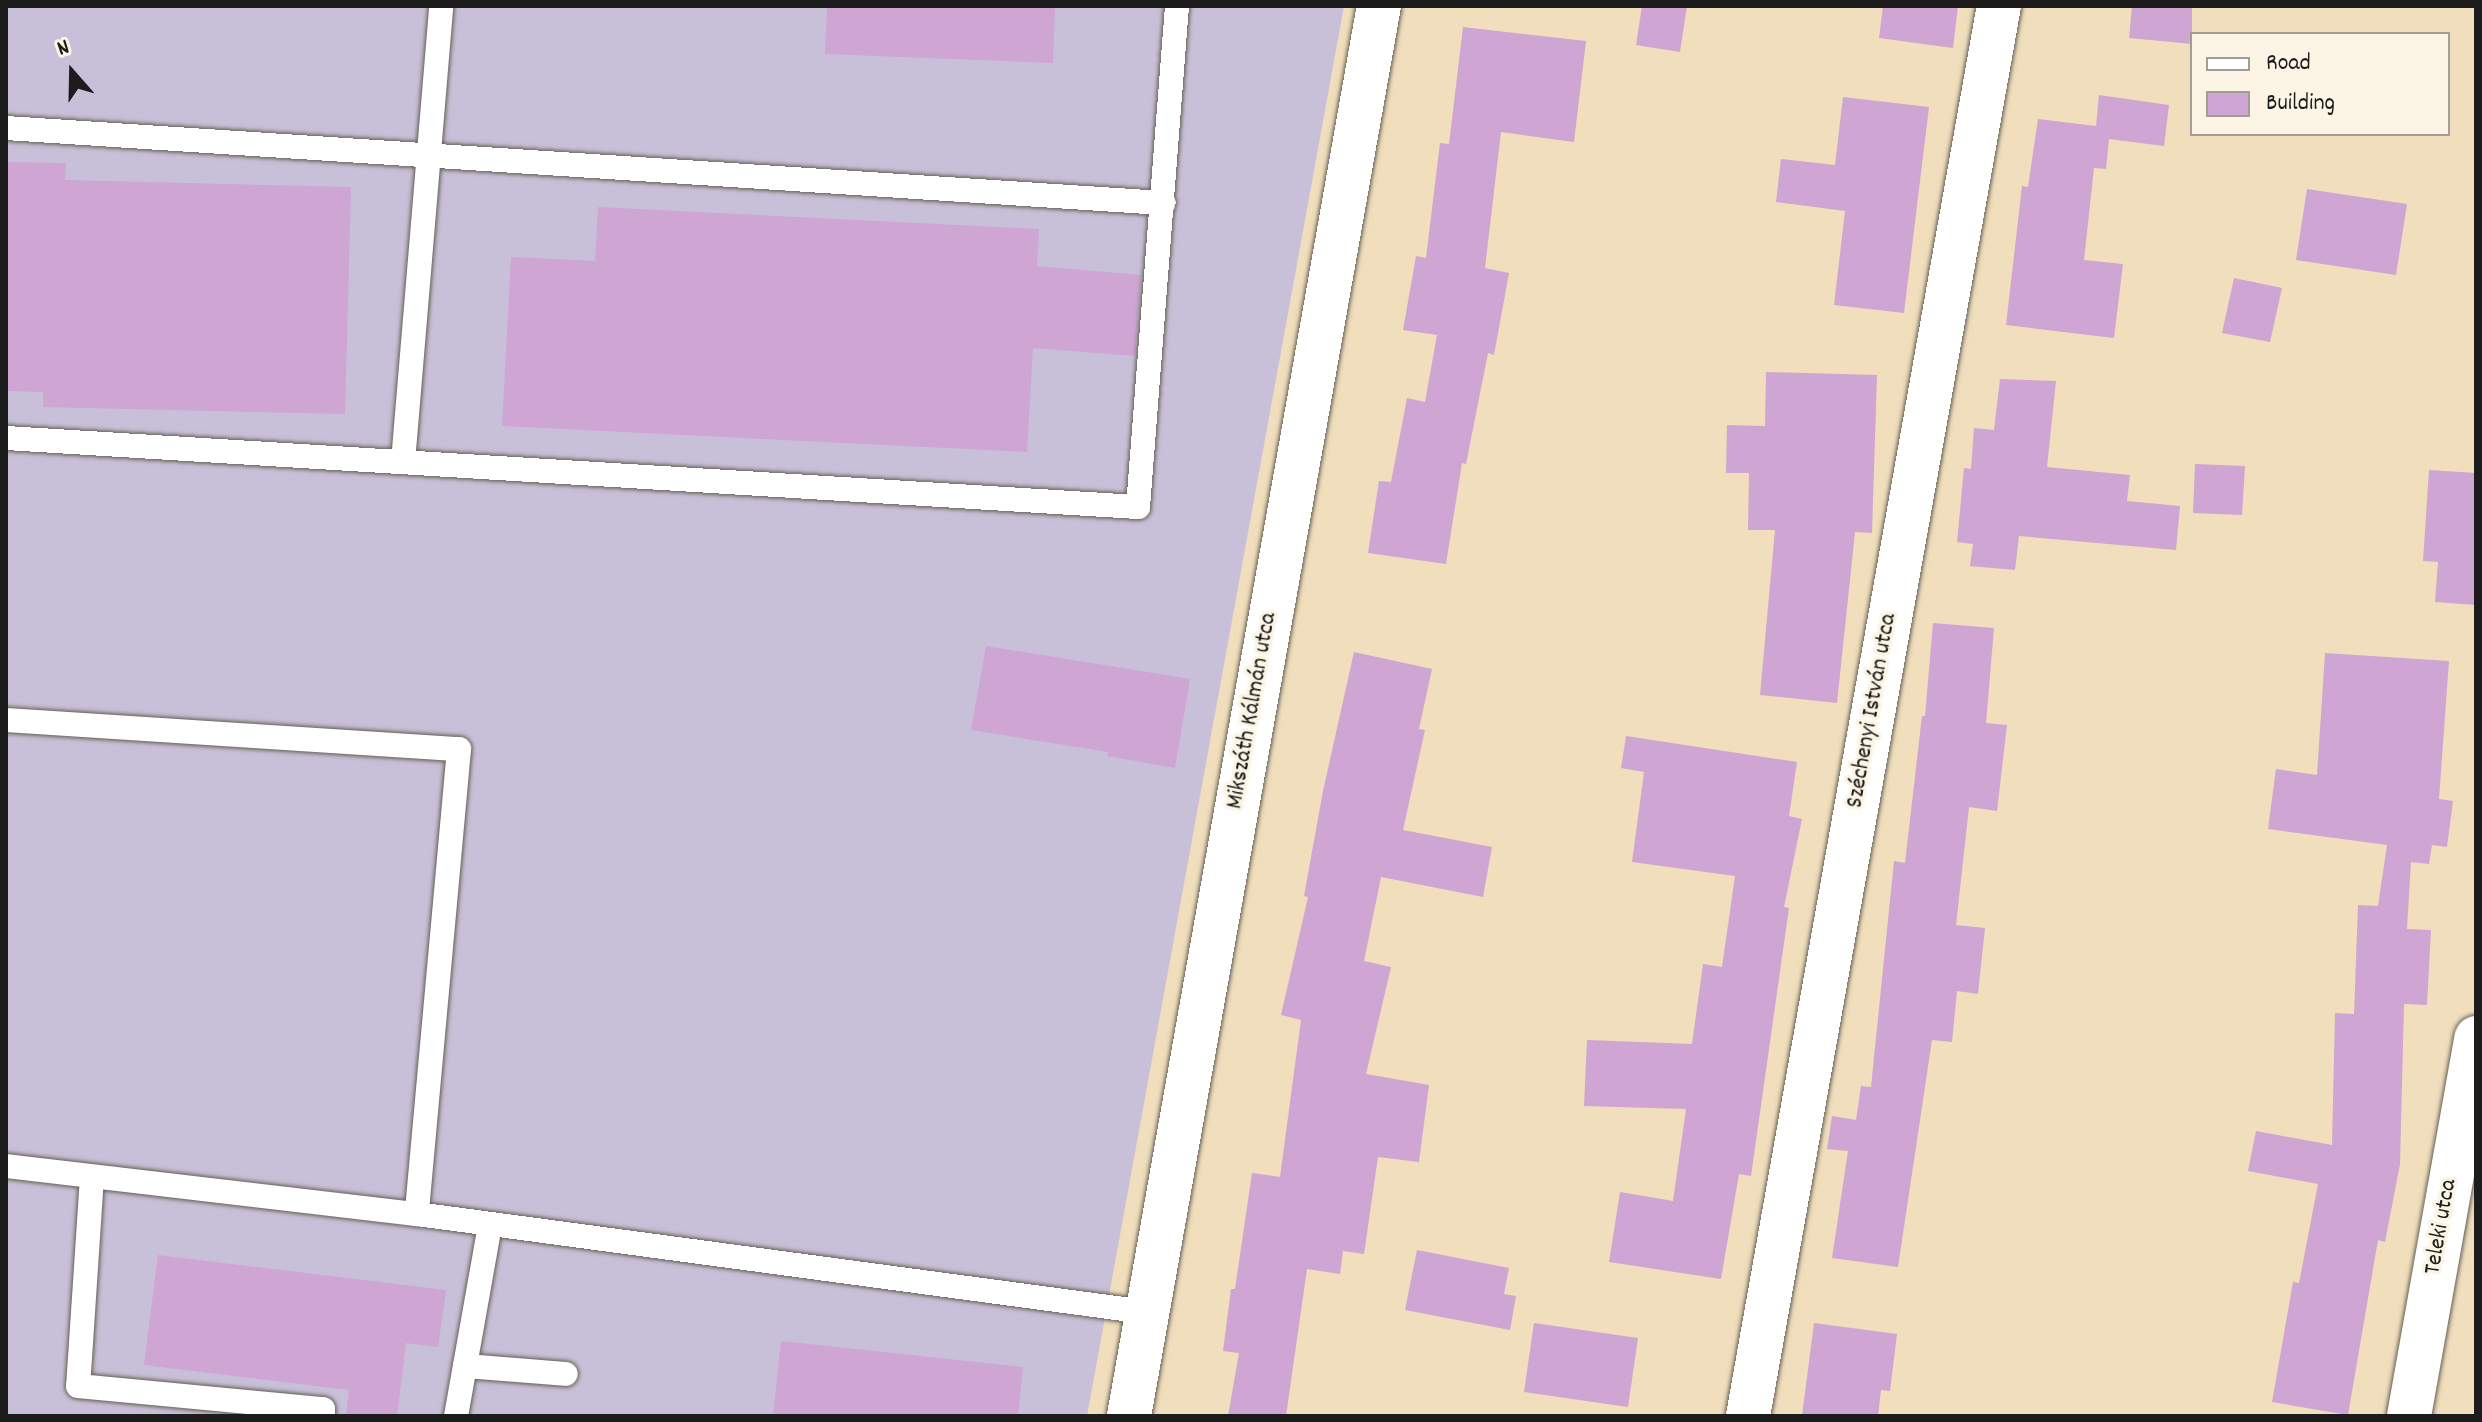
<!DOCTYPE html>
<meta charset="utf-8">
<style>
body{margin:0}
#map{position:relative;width:2482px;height:1422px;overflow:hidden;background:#f0debd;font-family:Dekko,sans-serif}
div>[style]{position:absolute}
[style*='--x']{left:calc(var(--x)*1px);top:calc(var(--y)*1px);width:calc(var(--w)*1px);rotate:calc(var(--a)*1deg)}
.industrial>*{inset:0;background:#c8c0d8}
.building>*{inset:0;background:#cea5d3}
.roads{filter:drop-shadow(0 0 2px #666054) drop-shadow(0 0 2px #666054)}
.lane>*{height:24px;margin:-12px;padding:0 12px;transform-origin:12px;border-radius:12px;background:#fff}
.street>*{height:44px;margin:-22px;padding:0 22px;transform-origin:22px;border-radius:22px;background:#fff}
span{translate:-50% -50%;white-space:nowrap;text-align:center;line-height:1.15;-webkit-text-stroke:7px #fcf5e5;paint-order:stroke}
.street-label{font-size:24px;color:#1c1c1c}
.frame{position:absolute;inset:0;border:8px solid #1c1c1c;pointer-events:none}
.legend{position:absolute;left:2190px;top:32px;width:260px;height:104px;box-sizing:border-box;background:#fcf5e5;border:2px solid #a29e95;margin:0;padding:10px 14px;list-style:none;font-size:24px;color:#1c1c1c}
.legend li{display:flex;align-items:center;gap:16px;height:40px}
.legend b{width:40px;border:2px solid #a29e95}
.north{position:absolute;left:32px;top:32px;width:80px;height:80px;-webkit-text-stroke:6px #fcf5e5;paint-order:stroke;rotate:340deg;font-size:22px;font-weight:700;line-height:32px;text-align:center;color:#1c1c1c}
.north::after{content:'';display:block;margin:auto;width:28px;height:36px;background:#1c1c1c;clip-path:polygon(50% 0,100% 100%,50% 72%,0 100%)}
</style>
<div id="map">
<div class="industrial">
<i style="clip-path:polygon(6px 6px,1344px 6px,1087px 1416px,6px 1416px)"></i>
</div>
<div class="building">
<i style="clip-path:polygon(827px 6px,1055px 6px,1053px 63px,825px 54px)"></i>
<i style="clip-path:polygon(1642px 6px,1687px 6px,1680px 52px,1636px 45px)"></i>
<i style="clip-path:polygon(1883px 6px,1958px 6px,1953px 48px,1879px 38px)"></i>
<i style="clip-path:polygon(2132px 6px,2192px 6px,2192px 44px,2129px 38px)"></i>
<i style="clip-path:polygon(1463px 27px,1586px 41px,1574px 142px,1501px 132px,1485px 268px,1509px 273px,1494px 355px,1488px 353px,1466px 464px,1462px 463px,1446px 564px,1368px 553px,1379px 481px,1391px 482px,1407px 398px,1425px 402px,1437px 335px,1403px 330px,1416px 256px,1426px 258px,1440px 143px,1449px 144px)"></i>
<i style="clip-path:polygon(2099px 95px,2169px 105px,2164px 146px,2109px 139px,2106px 169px,2094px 168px,2084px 260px,2123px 264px,2114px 338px,2006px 325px,2022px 186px,2028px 187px,2038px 119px,2096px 126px)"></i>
<i style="clip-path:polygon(1843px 97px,1929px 107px,1904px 313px,1834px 305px,1845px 211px,1776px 202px,1781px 159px,1835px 165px)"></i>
<i style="clip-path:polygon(6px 162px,66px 163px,65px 180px,351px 187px,345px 414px,43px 407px,43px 392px,6px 391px)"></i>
<i style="clip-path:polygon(2307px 189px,2407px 204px,2396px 275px,2296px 260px)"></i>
<i style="clip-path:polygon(598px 207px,1039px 229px,1037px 266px,1141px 275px,1135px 356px,1033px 348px,1027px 452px,502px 426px,511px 257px,595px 261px)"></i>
<i style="clip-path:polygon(2234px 278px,2282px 288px,2270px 342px,2222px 333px)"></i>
<i style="clip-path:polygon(1766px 372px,1877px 375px,1872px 533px,1855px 532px,1837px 703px,1760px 695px,1775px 530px,1748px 530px,1749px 473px,1726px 473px,1727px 425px,1765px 426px)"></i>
<i style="clip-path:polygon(2000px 379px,2056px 381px,2047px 467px,2130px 475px,2127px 501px,2180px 506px,2176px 550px,2019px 536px,2015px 570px,1970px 566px,1973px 544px,1957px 542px,1964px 468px,1971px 469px,1974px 428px,1994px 430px)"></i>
<i style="clip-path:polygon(2195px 464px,2245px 466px,2242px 515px,2193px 513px)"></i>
<i style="clip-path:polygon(2429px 470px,2476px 473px,2476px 605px,2435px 602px,2438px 562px,2423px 561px)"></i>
<i style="clip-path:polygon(1933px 623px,1994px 628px,1986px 723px,2007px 725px,1997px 811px,1969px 807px,1956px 925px,1985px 928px,1978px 994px,1957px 991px,1952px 1042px,1932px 1040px,1898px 1267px,1832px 1258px,1848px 1151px,1827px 1149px,1832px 1116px,1856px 1120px,1861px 1086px,1871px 1087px,1894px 861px,1905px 863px,1922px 716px,1925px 716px)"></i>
<i style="clip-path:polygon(986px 646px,1190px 679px,1175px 768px,1107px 756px,1108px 752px,971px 730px)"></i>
<i style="clip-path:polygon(1354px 652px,1432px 669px,1419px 729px,1425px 730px,1403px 830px,1492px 847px,1483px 897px,1381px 877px,1364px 961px,1391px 967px,1366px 1074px,1429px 1085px,1419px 1162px,1378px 1157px,1364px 1254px,1343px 1251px,1340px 1274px,1307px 1269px,1286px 1416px,1228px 1416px,1239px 1353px,1223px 1351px,1231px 1289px,1235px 1289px,1252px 1173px,1280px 1177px,1301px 1020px,1281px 1015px,1308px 897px,1304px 896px,1323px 791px)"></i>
<i style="clip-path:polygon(2325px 653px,2449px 661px,2439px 799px,2453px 801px,2447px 847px,2432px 845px,2429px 864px,2411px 862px,2407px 929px,2431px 930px,2427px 1005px,2404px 1004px,2400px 1164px,2385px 1242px,2378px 1240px,2348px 1415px,2272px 1402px,2293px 1282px,2299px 1283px,2318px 1184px,2248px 1171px,2256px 1131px,2332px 1145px,2335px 1013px,2354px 1014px,2358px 905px,2378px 906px,2387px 845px,2268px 829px,2276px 769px,2317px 775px)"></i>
<i style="clip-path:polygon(1626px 736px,1797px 762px,1789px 816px,1802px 819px,1784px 907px,1789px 908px,1751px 1176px,1739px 1174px,1721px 1279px,1609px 1262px,1620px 1192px,1673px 1201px,1686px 1109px,1584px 1106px,1587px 1040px,1692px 1044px,1703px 964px,1722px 967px,1735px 876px,1632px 862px,1644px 772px,1621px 768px)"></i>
<i style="clip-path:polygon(1417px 1250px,1509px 1268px,1504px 1294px,1516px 1296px,1510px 1330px,1405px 1310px)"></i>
<i style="clip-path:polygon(158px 1255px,446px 1290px,438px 1347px,406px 1343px,397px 1416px,346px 1416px,349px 1390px,144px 1365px)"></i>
<i style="clip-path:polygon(1534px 1323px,1638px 1338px,1628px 1407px,1524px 1392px)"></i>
<i style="clip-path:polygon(1814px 1323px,1897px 1334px,1890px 1391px,1881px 1390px,1878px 1416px,1802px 1416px)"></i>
<i style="clip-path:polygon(781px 1341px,1023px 1367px,1018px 1416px,773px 1416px)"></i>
</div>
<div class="roads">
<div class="lane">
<i style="--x:6;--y:128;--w:1160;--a:3.71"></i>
<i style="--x:6;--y:438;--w:1134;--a:3.49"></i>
<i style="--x:1138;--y:507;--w:503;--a:-85.55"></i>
<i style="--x:403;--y:462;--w:458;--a:-85.2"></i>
<i style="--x:6;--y:720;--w:454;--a:3.7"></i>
<i style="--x:459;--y:749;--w:467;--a:95.2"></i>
<i style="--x:6;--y:1166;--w:414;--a:6.7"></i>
<i style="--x:417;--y:1214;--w:736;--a:7.66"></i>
<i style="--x:92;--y:1177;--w:209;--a:93.8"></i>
<i style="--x:78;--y:1386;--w:246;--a:5.4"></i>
<i style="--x:323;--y:1409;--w:7;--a:90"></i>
<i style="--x:465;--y:1366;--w:101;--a:4.5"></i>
<i style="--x:456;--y:1416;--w:194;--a:-79.9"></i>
</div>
<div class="street">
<i style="--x:1129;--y:1416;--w:1432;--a:-79.95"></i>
<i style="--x:1748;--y:1416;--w:1432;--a:-79.91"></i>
<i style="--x:2409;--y:1416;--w:384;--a:-79.9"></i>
</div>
</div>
<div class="street-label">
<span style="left:1253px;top:711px;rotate:-80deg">Mikszáth Kálmán utca</span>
<span style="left:1873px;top:711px;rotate:-80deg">Széchenyi István utca</span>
<span style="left:2442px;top:1227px;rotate:-80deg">Teleki utca</span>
</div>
<div class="frame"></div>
<ul class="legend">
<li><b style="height:10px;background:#fff"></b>Road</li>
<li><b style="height:22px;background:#cea5d3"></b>Building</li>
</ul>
<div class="north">N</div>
</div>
